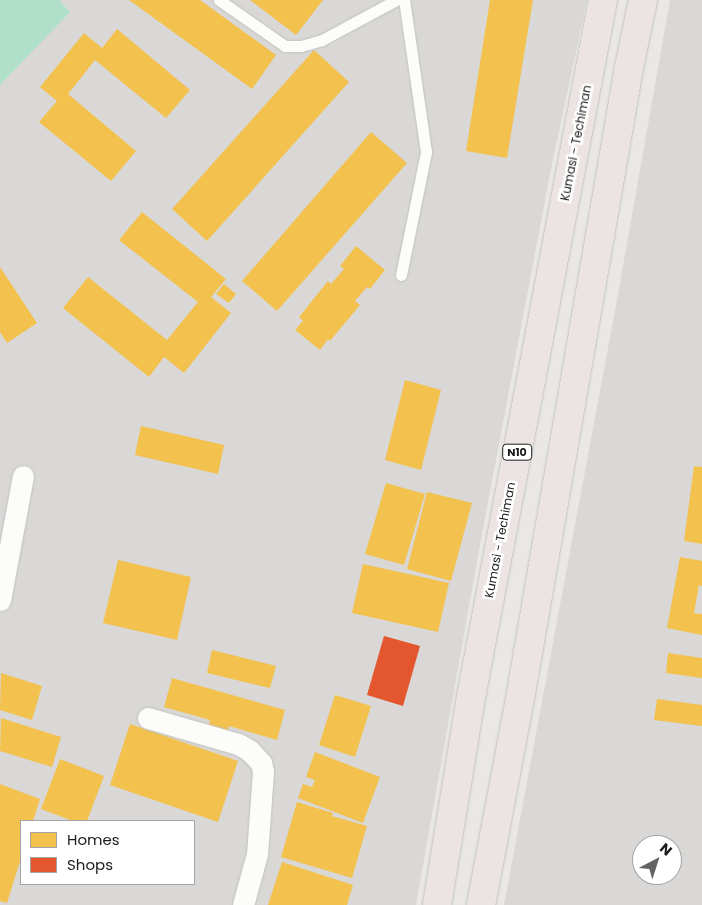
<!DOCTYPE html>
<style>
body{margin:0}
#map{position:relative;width:702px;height:905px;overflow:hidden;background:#eae8e5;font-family:Poppins,sans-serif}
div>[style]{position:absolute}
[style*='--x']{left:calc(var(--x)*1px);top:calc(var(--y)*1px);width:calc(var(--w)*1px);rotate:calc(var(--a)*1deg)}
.residential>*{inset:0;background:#d9d8d6}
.pitch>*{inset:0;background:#b1e0ca}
.homes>*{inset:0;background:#f2c14e}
.shops>*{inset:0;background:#e4572e}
.roads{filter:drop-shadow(0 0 1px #c3c2c1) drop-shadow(0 0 1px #c3c2c1)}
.service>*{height:11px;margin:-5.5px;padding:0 5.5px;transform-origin:5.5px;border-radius:5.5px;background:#fcfcfb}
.minor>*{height:21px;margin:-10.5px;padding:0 10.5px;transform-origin:10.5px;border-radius:10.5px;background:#fcfcfb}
.trunk>*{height:28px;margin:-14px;padding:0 14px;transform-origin:14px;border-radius:14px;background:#ece4e2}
span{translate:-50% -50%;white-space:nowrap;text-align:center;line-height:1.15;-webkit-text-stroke:5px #fff;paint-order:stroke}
.shield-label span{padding:1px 4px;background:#fff;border:1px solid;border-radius:4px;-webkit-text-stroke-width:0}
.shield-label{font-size:11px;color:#1c1c1c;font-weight:700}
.street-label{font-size:12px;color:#1c1c1c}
.legend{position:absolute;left:20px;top:820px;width:175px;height:65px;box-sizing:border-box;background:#fff;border:1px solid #a4a4a4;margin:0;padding:6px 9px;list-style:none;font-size:15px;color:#1c1c1c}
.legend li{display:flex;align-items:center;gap:10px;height:25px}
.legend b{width:25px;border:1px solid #a4a4a4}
.north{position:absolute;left:632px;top:835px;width:50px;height:50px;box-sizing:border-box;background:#fff;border:1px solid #a4a4a4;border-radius:50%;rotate:40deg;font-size:14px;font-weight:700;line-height:20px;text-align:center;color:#1c1c1c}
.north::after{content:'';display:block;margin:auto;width:18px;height:22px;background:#646362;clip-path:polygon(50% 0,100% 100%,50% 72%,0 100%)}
</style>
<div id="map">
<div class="residential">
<i style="clip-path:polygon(evenodd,0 0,587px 0,551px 169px,479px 550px,416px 905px,0 905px,0 0,21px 821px,194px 821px,194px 884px,21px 884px,21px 821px)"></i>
<i style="clip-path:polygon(evenodd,670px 0,702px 0,702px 905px,504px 905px,617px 300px,670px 0,642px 845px,672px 845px,672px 875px,642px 875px,642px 845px)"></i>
</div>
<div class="pitch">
<i style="clip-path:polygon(0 0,59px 0,70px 12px,0 85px)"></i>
</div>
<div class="homes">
<i style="clip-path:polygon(129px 0,200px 0,276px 55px,252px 89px)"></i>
<i style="clip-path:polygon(250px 0,323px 0,296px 35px)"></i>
<i style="clip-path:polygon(490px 0,533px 0,507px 158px,466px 151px)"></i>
<i style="clip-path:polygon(117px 29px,190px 90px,166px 118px,95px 60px,68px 94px,136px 151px,111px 181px,39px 122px,57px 101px,40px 87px,84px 33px,102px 48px)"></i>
<i style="clip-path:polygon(314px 50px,349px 82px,207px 241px,172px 209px)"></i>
<i style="clip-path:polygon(371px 132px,407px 163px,277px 311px,242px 281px)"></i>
<i style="clip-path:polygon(142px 212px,226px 279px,211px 297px,231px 313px,184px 373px,164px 357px,149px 377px,63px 308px,88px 277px,167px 340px,198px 302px,119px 240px)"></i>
<i style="clip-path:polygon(356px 246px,385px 270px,370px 289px,367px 287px,355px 301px,360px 305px,330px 341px,328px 339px,320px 350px,295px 330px,303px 321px,299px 317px,328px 281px,331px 284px,344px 269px,340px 266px)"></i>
<i style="clip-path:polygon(0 267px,37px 323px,7px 343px,0 332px)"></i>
<i style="clip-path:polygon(224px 284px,236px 294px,229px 303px,216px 294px)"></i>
<i style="clip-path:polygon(405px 380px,441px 390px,421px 470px,385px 460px)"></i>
<i style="clip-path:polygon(141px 426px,224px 445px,218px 474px,135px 455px)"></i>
<i style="clip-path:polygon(694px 466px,702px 467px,702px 544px,684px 541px)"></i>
<i style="clip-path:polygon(386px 483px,425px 494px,404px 565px,365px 554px)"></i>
<i style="clip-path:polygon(427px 492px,472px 503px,451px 581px,407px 569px)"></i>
<i style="clip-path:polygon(680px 557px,702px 561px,702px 586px,699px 585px,694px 613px,702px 614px,702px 635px,667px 628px)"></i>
<i style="clip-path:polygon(118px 560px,191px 577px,177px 640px,103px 623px)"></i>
<i style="clip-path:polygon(363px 564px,449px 583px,438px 632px,352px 613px)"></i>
<i style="clip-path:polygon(212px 650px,276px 666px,270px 688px,207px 673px)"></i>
<i style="clip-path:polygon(668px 653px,702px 658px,702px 678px,666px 673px)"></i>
<i style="clip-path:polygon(1px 673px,42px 686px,32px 720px,0 710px)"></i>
<i style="clip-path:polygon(172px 678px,285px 710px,277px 740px,229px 726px,226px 737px,207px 732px,210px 720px,164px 707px)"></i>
<i style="clip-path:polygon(335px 695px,371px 706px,355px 757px,319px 745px)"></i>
<i style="clip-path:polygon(657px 699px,702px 705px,702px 726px,654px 720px)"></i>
<i style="clip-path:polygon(1px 718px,61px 737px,52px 767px,0 751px)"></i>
<i style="clip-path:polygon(130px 724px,238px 761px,218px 822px,110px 785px)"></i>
<i style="clip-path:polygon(315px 752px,380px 777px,363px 823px,298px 798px,303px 784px,312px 787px,315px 780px,306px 777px)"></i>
<i style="clip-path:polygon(60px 759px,104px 776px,87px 821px,73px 821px,41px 809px)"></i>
<i style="clip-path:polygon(0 784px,40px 799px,33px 821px,21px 821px,21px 858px,7px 903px,0 901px)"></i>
<i style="clip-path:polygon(297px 802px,333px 813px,332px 816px,367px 826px,352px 878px,281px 857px)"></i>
<i style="clip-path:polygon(282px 862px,353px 885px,347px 905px,268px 905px)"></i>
</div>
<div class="shops">
<i style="clip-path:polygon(384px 636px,420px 646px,403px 706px,367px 695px)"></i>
</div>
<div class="roads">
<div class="service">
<i style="--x:219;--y:0;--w:80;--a:34.9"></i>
<i style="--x:285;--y:46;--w:16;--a:0"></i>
<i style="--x:301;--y:46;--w:22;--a:-16"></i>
<i style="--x:322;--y:40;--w:84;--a:-28.4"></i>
<i style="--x:401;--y:275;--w:126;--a:-78.5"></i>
<i style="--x:426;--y:152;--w:154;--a:-98.2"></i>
</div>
<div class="minor">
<i style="--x:0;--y:600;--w:126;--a:-79.5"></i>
<i style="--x:148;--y:718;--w:94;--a:16.1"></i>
<i style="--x:238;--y:744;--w:13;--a:29"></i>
<i style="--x:249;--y:750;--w:18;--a:47"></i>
<i style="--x:261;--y:763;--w:8;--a:76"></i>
<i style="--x:263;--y:771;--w:83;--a:94.1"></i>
<i style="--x:257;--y:854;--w:53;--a:105.4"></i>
</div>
<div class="trunk">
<i style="--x:437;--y:905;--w:211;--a:-80.7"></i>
<i style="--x:471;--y:697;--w:709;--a:-79.28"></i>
<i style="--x:481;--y:905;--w:216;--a:-79.3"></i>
<i style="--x:521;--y:693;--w:634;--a:-80.2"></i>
<i style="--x:629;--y:68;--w:69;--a:-78.4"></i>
</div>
</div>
<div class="shield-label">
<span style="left:517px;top:452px">N10</span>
</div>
<div class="street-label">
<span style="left:576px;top:143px;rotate:-79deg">Kumasi - Techiman</span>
<span style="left:500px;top:540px;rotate:-79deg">Kumasi - Techiman</span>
</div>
<ul class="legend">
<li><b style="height:14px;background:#f2c14e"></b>Homes</li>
<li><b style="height:14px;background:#e4572e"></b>Shops</li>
</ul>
<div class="north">N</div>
</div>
